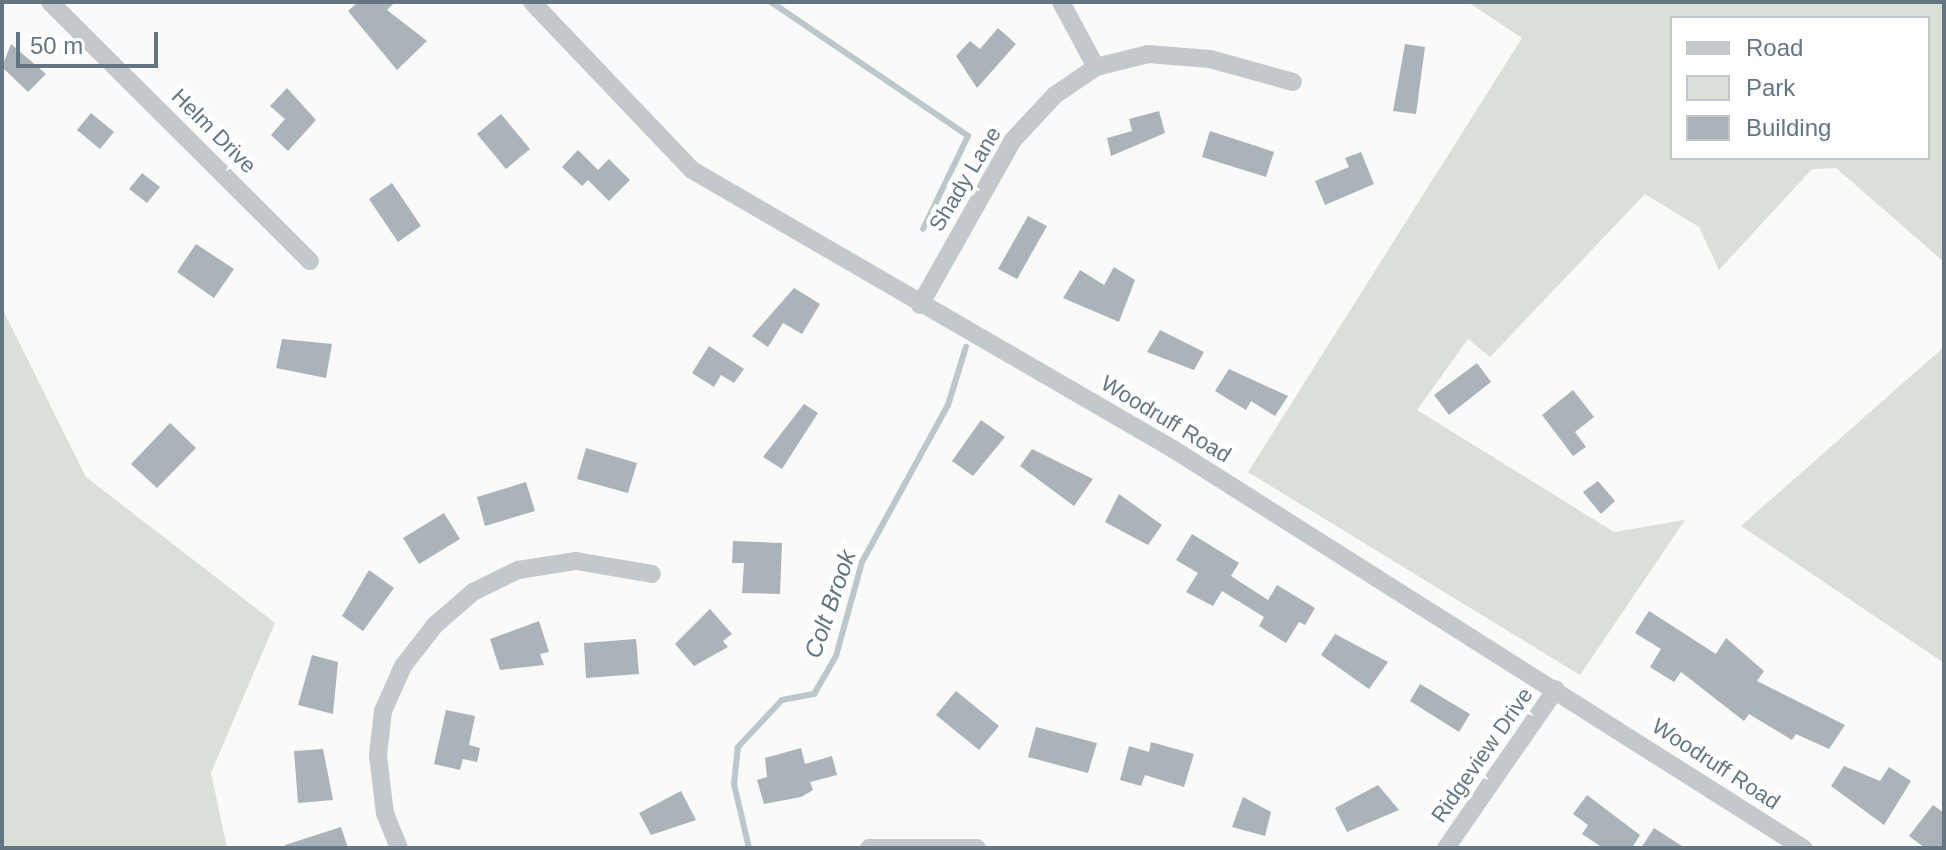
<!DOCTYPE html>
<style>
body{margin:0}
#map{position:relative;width:1946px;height:850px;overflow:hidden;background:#fafaf8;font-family:Helvetica,sans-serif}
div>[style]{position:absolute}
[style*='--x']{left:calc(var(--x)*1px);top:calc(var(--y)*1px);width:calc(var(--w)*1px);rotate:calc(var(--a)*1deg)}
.green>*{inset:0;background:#dadfd7}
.stream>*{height:6px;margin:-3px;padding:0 3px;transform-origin:3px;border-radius:3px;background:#bbc7cb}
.building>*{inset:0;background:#aab3b9}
.minor>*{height:18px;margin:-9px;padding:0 9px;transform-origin:9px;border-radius:9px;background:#c3c8cc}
span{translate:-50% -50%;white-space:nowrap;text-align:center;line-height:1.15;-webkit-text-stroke:8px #fff;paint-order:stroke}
.street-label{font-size:22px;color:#657683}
.water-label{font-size:24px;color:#60757c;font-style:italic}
.frame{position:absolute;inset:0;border:4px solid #657683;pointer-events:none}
.legend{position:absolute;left:1670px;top:16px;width:260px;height:144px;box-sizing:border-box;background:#fff;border:2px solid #c1c8cd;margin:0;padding:10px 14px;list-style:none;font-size:24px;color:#657683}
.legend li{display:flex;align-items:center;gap:16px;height:40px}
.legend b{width:40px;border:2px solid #c1c8cd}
.scale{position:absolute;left:16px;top:32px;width:142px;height:36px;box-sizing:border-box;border:4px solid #657683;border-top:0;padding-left:10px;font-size:24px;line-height:28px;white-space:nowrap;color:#657683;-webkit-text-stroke:6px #fff;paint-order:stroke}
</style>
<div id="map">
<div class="green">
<i style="clip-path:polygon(evenodd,1468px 2px,1944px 2px,1944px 262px,1836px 168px,1812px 169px,1719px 270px,1699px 227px,1645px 194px,1490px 357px,1468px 339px,1417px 410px,1614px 532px,1685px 520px,1580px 675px,1248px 472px,1522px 38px,1468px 2px,1672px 18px,1928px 18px,1928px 158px,1672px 158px,1672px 18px)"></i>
<i style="clip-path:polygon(2px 308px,86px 477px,275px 623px,211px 773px,227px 848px,2px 848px)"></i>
<i style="clip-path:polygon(1944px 347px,1944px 663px,1741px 526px)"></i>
</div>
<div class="stream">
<i style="--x:771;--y:2;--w:238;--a:34.2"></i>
<i style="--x:968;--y:136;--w:103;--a:115.8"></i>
<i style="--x:749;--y:848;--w:66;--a:-103.2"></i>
<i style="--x:734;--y:784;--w:37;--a:-84"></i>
<i style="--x:738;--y:747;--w:64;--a:-46.9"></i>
<i style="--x:782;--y:700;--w:33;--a:-11"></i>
<i style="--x:814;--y:694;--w:44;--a:-59.9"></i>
<i style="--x:836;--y:656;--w:98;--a:-74.5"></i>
<i style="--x:862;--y:562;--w:179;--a:-61.3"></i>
<i style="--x:948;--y:405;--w:61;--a:-72.8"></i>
</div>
<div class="building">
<i style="clip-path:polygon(358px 2px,395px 2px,387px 10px,427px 41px,397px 70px,348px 11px)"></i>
<i style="clip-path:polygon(998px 28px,1016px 44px,977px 88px,956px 56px,970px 41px,980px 49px)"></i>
<i style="clip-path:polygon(11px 44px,46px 74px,28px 92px,2px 67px)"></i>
<i style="clip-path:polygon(1405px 44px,1425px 47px,1416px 114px,1393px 111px)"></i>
<i style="clip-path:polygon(287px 88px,316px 120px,288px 151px,271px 135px,285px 119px,270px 106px)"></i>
<i style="clip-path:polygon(1159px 111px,1165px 133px,1111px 156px,1107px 138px,1132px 131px,1129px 119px)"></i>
<i style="clip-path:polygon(91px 113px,114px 132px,100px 149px,77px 130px)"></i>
<i style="clip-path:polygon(501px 114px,530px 149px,506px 169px,477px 134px)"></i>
<i style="clip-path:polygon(1210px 131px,1274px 152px,1266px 177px,1202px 157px)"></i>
<i style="clip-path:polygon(578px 150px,598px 170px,609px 159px,630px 180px,609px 201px,588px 180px,582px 186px,562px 167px)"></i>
<i style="clip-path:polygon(1361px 152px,1374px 184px,1325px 205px,1315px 181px,1349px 167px,1345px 158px)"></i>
<i style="clip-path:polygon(142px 173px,160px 187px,147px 203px,129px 189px)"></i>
<i style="clip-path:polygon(392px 183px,421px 226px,398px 242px,369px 199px)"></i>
<i style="clip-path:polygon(1028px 216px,1047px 226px,1017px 279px,998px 269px)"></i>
<i style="clip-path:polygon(196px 244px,234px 269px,214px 298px,177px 272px)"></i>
<i style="clip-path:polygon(1114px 267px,1135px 280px,1119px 322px,1063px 298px,1080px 270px,1104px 285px)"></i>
<i style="clip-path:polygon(794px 288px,820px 304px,802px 334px,783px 323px,768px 347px,752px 336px)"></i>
<i style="clip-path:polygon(1160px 330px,1204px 352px,1194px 370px,1147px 352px)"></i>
<i style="clip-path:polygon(282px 339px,332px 344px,326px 378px,276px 368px)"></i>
<i style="clip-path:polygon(709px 346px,744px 369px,734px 383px,721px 375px,714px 387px,692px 373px)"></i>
<i style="clip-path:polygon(1477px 363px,1491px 382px,1449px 415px,1434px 395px)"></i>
<i style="clip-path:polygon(1229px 369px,1288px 396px,1275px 416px,1251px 401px,1246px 410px,1215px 391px)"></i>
<i style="clip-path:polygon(1573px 390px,1594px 417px,1575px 432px,1586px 447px,1573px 456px,1542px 415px)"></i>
<i style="clip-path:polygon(804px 404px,818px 413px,782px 469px,763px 457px)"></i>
<i style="clip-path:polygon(981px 420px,1005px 437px,973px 476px,952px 461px)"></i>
<i style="clip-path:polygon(170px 423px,196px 448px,157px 488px,131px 464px)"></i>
<i style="clip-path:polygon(586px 448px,637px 463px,628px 493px,577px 479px)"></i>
<i style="clip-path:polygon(1032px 449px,1093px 479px,1074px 506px,1020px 466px)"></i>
<i style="clip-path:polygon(1598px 481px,1615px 501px,1601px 514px,1583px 492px)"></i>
<i style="clip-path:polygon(526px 482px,535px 511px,485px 526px,477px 497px)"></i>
<i style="clip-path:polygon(1119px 494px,1162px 525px,1148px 545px,1105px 522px)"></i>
<i style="clip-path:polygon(444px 513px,460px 539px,419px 564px,403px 538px)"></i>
<i style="clip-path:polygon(1192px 534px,1239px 563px,1231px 576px,1268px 600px,1277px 585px,1315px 608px,1305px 625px,1299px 622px,1286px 643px,1259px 626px,1264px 617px,1222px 591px,1213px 606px,1186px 592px,1198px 573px,1176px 560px)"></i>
<i style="clip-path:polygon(733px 541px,782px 543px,780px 594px,742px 593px,744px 563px,732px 563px)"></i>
<i style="clip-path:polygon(369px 570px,394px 588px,363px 631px,342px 616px)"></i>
<i style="clip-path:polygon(710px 609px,732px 634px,723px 641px,728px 647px,694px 666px,675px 644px)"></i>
<i style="clip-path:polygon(1649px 611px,1716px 654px,1726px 638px,1764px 671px,1757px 681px,1845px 725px,1829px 749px,1796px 734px,1792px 740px,1749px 714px,1744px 721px,1681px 672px,1674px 682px,1650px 667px,1661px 649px,1635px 633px)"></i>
<i style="clip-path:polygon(539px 621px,549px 652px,540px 654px,544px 665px,500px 670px,490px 639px)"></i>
<i style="clip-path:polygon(1335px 634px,1388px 662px,1369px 689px,1321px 655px)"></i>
<i style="clip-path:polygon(636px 639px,639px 674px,586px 678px,584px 643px)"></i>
<i style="clip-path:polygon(312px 655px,338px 662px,333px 714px,298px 705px)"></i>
<i style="clip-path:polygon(1420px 684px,1470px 714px,1459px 732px,1410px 701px)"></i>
<i style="clip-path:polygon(956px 691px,999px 726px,979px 750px,936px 715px)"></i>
<i style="clip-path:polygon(446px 710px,475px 716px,469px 745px,480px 748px,477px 762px,463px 759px,460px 770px,434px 764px)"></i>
<i style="clip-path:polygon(1036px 727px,1097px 743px,1088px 773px,1028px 757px)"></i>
<i style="clip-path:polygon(1151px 742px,1194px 754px,1184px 787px,1145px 775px,1141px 786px,1120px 780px,1129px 746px,1149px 752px)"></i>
<i style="clip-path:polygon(801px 748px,805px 764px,832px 756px,837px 775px,810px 782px,813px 790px,801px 797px,764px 804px,757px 780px,767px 777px,765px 758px)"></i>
<i style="clip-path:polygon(323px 749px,333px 800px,298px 803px,294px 751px)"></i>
<i style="clip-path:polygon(1844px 766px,1880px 781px,1889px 767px,1911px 781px,1884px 825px,1831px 786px)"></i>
<i style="clip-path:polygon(1378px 785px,1399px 810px,1347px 832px,1335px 808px)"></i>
<i style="clip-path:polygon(681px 791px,696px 820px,651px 835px,639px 813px)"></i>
<i style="clip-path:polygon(1587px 795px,1640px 835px,1632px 848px,1603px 848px,1582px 834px,1588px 825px,1573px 814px)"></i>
<i style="clip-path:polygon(1243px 797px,1271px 812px,1265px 836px,1232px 827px)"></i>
<i style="clip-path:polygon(1933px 805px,1944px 813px,1944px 848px,1925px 848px,1909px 836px)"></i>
<i style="clip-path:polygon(341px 827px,348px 848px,285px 848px,285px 845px)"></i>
<i style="clip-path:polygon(1654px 828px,1685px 848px,1641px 848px)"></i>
</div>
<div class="minor">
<i style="--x:50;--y:2;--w:367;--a:44.9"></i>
<i style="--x:532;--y:2;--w:232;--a:46.4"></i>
<i style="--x:692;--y:170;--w:556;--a:30.12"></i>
<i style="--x:1173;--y:449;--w:746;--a:32.35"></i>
<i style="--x:1061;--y:2;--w:74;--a:61.7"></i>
<i style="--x:920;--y:305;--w:189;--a:-60.6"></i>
<i style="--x:1013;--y:140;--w:62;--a:-47"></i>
<i style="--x:1055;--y:95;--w:50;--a:-34.3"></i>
<i style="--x:1096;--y:67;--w:54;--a:-14"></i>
<i style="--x:1148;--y:54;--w:62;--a:4.6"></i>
<i style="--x:1210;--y:59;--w:86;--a:15.5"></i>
<i style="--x:399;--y:848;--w:37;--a:-112"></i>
<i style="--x:385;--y:814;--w:59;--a:-96.8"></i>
<i style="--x:378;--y:755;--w:44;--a:-83.5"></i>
<i style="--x:383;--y:711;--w:49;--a:-66"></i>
<i style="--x:403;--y:666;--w:52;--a:-52"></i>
<i style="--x:435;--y:625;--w:50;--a:-41"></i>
<i style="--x:473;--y:592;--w:50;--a:-26.1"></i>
<i style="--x:518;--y:570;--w:59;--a:-8.8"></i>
<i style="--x:576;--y:561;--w:77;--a:9.7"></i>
<i style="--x:869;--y:848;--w:108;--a:0"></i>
<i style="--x:1446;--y:848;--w:193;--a:-55.3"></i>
</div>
<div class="street-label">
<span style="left:214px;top:131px;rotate:45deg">Helm Drive</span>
<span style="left:965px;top:179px;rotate:-59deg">Shady Lane</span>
<span style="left:1166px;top:419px;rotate:31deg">Woodruff Road</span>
<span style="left:1482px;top:755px;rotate:-55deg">Ridgeview Drive</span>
<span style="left:1716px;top:764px;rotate:33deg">Woodruff Road</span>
</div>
<div class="water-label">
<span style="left:830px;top:604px;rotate:-71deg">Colt Brook</span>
</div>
<div class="frame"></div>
<ul class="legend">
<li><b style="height:10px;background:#c3c8cc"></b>Road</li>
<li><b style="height:22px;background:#dadfd7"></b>Park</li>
<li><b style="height:22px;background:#aab3b9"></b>Building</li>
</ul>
<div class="scale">50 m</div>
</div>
